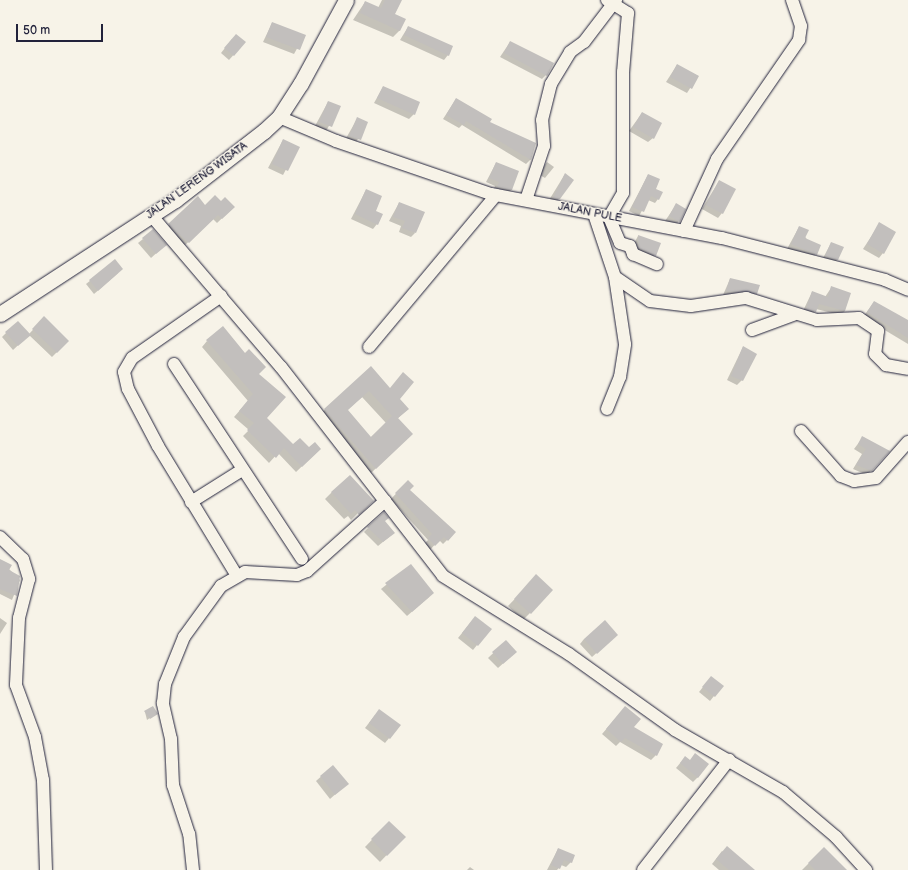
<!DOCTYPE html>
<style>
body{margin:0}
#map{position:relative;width:908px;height:870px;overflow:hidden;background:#f7f3e8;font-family:"Balsamiq Sans",sans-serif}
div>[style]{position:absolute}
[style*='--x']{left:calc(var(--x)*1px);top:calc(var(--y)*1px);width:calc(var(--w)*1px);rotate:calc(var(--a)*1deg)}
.shadow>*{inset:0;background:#0003}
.building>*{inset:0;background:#c2bfbd}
.roads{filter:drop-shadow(0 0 1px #22223b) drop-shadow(0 0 1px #22223b)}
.minor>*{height:12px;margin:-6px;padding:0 6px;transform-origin:6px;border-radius:6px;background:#f7f3e8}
.major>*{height:15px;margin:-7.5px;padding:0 7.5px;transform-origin:7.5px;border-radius:7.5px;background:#f7f3e8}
span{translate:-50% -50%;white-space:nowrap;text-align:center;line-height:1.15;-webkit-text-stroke:3px #f7f3e8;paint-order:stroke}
.street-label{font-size:11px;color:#22223b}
.scale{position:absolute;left:16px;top:24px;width:87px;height:18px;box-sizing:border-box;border:2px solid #22223b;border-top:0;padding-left:5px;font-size:12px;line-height:14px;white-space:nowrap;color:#22223b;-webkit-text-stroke:3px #f7f3e8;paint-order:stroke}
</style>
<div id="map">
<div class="shadow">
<i style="clip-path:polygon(382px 0,401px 0,394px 15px,400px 30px,393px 37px,353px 20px,365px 2px,378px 8px)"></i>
<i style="clip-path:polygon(272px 23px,304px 36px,294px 54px,263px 42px)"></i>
<i style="clip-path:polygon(408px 27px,448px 55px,444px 60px,400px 40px)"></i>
<i style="clip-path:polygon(232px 39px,245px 42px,229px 60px,221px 53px)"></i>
<i style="clip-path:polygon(510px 42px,546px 75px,542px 79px,500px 57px)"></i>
<i style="clip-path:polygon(677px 65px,698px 76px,687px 93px,666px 82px)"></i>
<i style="clip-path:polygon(383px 87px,414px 114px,409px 119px,374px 103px)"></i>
<i style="clip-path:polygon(456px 99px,489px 122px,531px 159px,526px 164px,462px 125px,459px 128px,443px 119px)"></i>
<i style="clip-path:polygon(328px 102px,340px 107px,326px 131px,315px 126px)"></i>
<i style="clip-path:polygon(642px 113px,653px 138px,648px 142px,629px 131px)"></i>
<i style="clip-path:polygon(357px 119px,367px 123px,355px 144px,345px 140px)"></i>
<i style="clip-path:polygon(283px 140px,298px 147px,283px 175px,268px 168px)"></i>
<i style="clip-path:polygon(547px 162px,554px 167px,545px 178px,538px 174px)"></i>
<i style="clip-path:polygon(496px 163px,511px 190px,507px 194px,493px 191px,495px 186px,486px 182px)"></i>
<i style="clip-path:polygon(565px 174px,559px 199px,552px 206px,546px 205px)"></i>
<i style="clip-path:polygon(648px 175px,658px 199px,655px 203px,648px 200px,639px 216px,629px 211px)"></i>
<i style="clip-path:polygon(719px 181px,722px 213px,718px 218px,702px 209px)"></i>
<i style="clip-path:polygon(366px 190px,377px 224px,373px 229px,351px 219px)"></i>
<i style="clip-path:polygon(198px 198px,205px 206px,221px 203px,234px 207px,217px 223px,213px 219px,184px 246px,165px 229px)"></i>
<i style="clip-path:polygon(399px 203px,415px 233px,411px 237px,399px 232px,401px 226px,389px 221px)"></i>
<i style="clip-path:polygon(676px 205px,679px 221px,675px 226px,665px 221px)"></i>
<i style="clip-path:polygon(880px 223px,883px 253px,879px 258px,863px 249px)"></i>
<i style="clip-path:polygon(799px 227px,816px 254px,811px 259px,787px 249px)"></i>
<i style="clip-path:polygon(638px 236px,655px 255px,651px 259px,632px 247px)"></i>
<i style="clip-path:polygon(143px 239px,161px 249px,151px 258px,138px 243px)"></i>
<i style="clip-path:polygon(831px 243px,837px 260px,833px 264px,822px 260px)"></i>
<i style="clip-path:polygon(115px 261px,118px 273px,94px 294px,86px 284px)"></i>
<i style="clip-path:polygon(730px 279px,756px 293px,752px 298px,723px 295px)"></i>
<i style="clip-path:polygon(831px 288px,845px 311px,840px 315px,816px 309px,811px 316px,802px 313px,812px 292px,825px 297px)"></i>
<i style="clip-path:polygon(874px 302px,908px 321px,908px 344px,863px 317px)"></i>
<i style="clip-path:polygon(44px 318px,68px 341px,52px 357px,29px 335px,13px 350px,2px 337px,6px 333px,29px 334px)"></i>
<i style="clip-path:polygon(207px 341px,258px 374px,266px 418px,293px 446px,320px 449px,296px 472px,278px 453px,269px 463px,243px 436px,249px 430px,234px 417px,248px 401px,202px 347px)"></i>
<i style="clip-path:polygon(743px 347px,742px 380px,737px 385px,727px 380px)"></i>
<i style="clip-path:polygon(evenodd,371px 368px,408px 409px,397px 419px,411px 434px,369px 475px,318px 416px,371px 368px,362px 397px,386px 423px,370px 438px,347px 410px,362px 397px)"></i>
<i style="clip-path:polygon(863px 437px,888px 452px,867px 475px,853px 469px,862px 454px,854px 449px)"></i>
<i style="clip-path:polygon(408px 481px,409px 490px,455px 532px,443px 544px,439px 540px,430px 550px,424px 544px,428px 540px,391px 499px)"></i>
<i style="clip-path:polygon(332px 492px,372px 499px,351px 520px,348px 516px,344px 519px,325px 499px)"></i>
<i style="clip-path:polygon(368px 528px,389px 537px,378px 546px,364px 532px)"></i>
<i style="clip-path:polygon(0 560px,20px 580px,12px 600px,0 594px)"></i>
<i style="clip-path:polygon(411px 565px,429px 597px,407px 616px,381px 589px)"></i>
<i style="clip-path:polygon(530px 583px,530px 613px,523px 620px,508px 606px)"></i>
<i style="clip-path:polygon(0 618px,7px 623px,0 634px)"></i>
<i style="clip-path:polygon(471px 622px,490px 629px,473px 650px,458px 638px)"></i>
<i style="clip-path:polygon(584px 639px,612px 639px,592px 657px,580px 644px)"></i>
<i style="clip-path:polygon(506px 641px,516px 652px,498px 668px,488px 658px)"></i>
<i style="clip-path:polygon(707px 682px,722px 686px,710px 701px,699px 692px)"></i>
<i style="clip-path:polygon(145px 712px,154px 715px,147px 720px)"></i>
<i style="clip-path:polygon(621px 712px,656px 755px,651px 760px,620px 742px,616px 746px,602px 734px)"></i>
<i style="clip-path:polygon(375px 715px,399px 726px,385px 743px,365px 728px)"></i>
<i style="clip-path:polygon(681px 762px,698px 777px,693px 782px,676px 768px)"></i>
<i style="clip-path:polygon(333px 766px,347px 784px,330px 799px,316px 781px)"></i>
<i style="clip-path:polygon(389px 822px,404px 837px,380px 862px,365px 847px)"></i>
<i style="clip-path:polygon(824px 848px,845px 870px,802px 870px)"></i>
<i style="clip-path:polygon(558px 849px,571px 862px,566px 867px,561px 865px,557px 870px,547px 870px)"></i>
<i style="clip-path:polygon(722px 851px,746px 870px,719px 870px,712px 864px)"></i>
<i style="clip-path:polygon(470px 867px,474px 870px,467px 870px)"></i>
</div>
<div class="building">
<i style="clip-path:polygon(385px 0,402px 0,395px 14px,406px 19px,400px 31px,360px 13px,365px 1px,381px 8px)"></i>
<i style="clip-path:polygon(272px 22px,306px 35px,300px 50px,266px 37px)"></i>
<i style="clip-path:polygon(408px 26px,453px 46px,449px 56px,404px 35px)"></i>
<i style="clip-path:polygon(236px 34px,246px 42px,234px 56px,224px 48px)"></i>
<i style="clip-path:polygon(510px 41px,554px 63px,547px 76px,504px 53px)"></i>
<i style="clip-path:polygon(677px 64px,699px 76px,692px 89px,670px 77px)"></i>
<i style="clip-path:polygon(383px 86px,420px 102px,415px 115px,377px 98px)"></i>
<i style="clip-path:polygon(456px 98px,492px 119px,490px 122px,536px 143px,531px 160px,466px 121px,464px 125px,446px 115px)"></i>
<i style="clip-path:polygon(328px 101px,341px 106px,332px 127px,319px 122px)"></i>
<i style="clip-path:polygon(642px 112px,662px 123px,654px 139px,633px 127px)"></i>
<i style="clip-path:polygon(357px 117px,368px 122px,361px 140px,349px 136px)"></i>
<i style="clip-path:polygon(283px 139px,300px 147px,288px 171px,272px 164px)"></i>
<i style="clip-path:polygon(496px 162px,519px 171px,512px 190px,497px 187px,499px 182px,489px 178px)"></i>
<i style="clip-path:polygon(565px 173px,574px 180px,560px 199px,553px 198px)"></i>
<i style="clip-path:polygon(648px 174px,660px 179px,656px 189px,663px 192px,659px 200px,651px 196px,644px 212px,632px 207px)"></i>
<i style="clip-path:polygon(719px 180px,736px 189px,723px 214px,706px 205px)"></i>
<i style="clip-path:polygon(366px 189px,382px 196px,376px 211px,383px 214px,378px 225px,355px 214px)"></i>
<i style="clip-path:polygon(215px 195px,221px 201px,225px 197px,235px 207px,222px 219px,218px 215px,189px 243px,168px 224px,198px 196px,205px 205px)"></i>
<i style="clip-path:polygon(399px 202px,425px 212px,416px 233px,402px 228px,405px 221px,393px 217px)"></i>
<i style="clip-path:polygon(676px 203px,686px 209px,680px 222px,669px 216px)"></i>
<i style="clip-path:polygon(879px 222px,896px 232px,884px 254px,867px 244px)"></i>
<i style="clip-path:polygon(799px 226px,809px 230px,805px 238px,821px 245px,817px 255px,791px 244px)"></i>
<i style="clip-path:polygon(153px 229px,167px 245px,156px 254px,142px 238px)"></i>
<i style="clip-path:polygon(638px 235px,661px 243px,656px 256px,639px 248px)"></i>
<i style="clip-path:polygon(831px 242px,844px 247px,838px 260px,825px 256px)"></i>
<i style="clip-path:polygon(115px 259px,123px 269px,98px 291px,89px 280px)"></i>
<i style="clip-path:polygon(730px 278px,760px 285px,757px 294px,726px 291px)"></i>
<i style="clip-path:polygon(831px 286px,851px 293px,845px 311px,819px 304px,816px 312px,806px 309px,812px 291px,828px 297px)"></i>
<i style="clip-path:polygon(874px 301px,908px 320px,908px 338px,867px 312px)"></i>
<i style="clip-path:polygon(44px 316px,69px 341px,57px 353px,32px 329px)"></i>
<i style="clip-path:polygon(18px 321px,31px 335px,18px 346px,5px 332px)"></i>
<i style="clip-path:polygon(223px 326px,245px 353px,249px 349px,266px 367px,259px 374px,286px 397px,267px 418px,293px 444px,300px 438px,309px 447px,315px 442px,321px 449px,302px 467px,284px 448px,276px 458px,247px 430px,254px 423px,239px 411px,253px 394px,206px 340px)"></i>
<i style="clip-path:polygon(743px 346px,757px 354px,743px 381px,731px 376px)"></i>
<i style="clip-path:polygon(evenodd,371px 366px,390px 388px,403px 372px,414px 382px,400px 399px,409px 409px,398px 418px,413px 434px,376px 469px,324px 409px,371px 366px,369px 391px,392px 416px,371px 437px,348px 410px,369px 391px)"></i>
<i style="clip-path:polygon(862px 436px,890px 451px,872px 471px,856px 465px,866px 449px,858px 444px)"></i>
<i style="clip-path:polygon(350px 475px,374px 501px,359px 515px,355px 510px,351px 514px,331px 492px)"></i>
<i style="clip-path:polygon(408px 480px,414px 486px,410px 490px,456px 532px,448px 541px,444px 537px,435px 546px,428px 538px,432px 534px,395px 493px)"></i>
<i style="clip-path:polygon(384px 512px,389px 518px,385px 521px,395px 533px,383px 542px,367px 527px)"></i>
<i style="clip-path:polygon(0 559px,12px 565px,9px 570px,20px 576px,17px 596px,0 589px)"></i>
<i style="clip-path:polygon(411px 564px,434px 593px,412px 612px,385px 583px)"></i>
<i style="clip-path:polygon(536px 574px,553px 590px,531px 614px,514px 599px)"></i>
<i style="clip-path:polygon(475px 616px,492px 629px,478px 646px,462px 633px)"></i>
<i style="clip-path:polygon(605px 620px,618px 635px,597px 654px,584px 639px)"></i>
<i style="clip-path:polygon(506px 640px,517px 652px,503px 664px,492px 652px)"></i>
<i style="clip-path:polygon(711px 676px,724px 686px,715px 697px,702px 687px)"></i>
<i style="clip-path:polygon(153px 706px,158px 714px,150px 719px,144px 711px)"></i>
<i style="clip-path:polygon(625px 706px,641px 719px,634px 727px,663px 744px,657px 756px,625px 738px,621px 742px,606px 729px)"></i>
<i style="clip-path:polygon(379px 709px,401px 725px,390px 739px,369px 723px)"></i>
<i style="clip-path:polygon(695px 753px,709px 764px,698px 778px,680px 763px,685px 756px,690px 760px)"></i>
<i style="clip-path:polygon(333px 765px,349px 784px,335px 795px,320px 776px)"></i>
<i style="clip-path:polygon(389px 821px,406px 837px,387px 856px,371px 839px)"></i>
<i style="clip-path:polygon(727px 846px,755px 870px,729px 870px,716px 859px)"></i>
<i style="clip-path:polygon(824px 847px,847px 870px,815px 870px,808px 863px)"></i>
<i style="clip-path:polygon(558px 848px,575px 855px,572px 863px,564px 860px,560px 869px,551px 865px)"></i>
</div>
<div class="roads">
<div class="minor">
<i style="--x:607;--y:0;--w:25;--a:32"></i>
<i style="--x:628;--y:13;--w:59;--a:94.8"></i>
<i style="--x:623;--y:72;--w:121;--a:90"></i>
<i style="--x:623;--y:193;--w:28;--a:120"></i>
<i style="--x:609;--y:217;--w:28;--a:67"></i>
<i style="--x:620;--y:243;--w:10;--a:17"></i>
<i style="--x:630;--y:246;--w:9;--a:69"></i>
<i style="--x:633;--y:254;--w:26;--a:23"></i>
<i style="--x:279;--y:117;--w:62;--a:22.8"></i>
<i style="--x:336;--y:141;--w:164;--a:18.9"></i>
<i style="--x:491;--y:194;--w:235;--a:10.8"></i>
<i style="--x:722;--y:238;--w:168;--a:14.4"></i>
<i style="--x:885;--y:280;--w:25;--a:23"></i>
<i style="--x:526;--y:200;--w:57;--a:-71.6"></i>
<i style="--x:544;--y:146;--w:26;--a:-94"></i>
<i style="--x:542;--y:120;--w:37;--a:-76"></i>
<i style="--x:551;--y:84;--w:37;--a:-59"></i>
<i style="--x:570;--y:52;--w:17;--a:-36"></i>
<i style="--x:584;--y:42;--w:53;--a:-52.7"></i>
<i style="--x:594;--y:214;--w:66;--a:71.6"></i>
<i style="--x:615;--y:277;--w:42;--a:34.4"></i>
<i style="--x:650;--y:301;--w:41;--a:7"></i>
<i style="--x:691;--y:306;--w:56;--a:-8.3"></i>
<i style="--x:746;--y:298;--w:74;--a:17.2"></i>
<i style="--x:817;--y:320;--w:42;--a:-2.7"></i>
<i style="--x:859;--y:318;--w:23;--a:34"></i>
<i style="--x:878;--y:331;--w:23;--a:97"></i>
<i style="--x:875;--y:354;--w:16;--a:45"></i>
<i style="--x:886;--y:365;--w:22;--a:10"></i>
<i style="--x:151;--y:215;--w:200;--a:49.5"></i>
<i style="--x:281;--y:367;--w:264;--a:52.2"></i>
<i style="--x:443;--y:576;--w:148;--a:31.8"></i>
<i style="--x:569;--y:654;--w:130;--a:35.6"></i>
<i style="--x:675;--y:730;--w:125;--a:29.9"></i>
<i style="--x:783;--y:792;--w:70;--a:40.3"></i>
<i style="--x:836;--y:837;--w:45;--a:47.7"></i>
<i style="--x:684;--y:231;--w:79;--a:-65.4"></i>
<i style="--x:717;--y:159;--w:145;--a:-55.4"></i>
<i style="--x:799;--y:40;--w:14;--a:-82"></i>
<i style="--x:801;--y:26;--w:28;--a:-109"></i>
<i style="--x:221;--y:296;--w:108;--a:145.1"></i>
<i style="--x:132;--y:358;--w:16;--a:120"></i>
<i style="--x:124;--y:372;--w:17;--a:77"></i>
<i style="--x:128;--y:389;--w:64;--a:62.2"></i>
<i style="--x:158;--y:446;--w:146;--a:58.7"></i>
<i style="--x:752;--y:330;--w:44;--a:-20.1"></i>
<i style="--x:369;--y:347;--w:198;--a:-50.1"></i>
<i style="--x:174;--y:364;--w:233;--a:56.7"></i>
<i style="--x:607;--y:409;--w:35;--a:-68"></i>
<i style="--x:620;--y:377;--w:33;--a:-81"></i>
<i style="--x:625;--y:344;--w:68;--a:-98.5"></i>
<i style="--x:801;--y:431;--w:60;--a:48.4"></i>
<i style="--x:841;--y:476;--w:14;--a:21"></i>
<i style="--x:854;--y:481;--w:22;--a:-8"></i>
<i style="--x:876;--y:478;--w:48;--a:-48.4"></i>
<i style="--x:191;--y:502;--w:60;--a:-32.1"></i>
<i style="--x:0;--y:537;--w:32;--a:44"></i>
<i style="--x:23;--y:559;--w:21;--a:73"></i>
<i style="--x:29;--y:579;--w:40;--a:104.4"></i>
<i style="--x:19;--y:618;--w:67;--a:92.6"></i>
<i style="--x:16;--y:685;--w:55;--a:69.9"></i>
<i style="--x:35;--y:737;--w:44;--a:79.5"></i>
<i style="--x:43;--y:780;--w:90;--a:88.1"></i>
<i style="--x:193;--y:870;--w:36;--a:-96"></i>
<i style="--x:189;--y:834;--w:52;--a:-108.1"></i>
<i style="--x:173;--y:785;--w:46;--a:-92.5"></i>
<i style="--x:171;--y:739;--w:37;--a:-103"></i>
<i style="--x:163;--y:703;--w:19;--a:-84"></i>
<i style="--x:165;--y:684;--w:51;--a:-68"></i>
<i style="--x:184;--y:637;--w:63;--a:-54"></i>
<i style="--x:221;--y:586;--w:28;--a:-30"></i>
<i style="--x:245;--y:572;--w:52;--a:3.3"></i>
<i style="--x:297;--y:575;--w:11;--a:-22"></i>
<i style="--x:307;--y:571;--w:105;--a:-41.9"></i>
<i style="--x:643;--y:870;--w:140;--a:-52"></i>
</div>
<div class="major">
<i style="--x:0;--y:314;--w:209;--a:-33.1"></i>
<i style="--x:175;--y:200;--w:113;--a:-37.8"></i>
<i style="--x:264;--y:131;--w:21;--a:-43"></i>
<i style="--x:279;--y:117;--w:40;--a:-57.1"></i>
<i style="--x:301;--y:83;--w:94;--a:-61.5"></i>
</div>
</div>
<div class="street-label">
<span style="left:197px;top:181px;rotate:-36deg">JALAN LERENG WISATA</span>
<span style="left:590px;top:213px;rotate:11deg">JALAN PULE</span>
</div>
<div class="scale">50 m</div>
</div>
